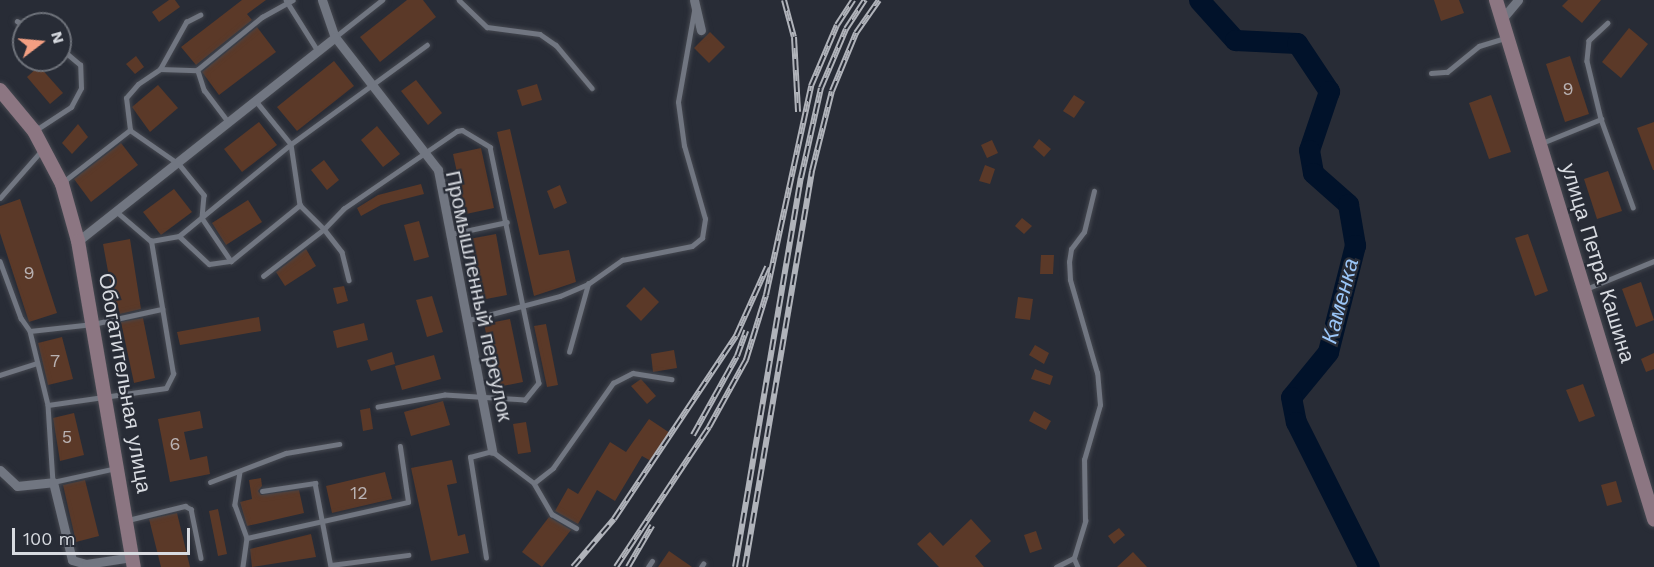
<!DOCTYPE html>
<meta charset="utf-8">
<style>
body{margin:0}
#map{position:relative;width:1654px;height:567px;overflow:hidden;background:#282c36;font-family:"Work Sans",sans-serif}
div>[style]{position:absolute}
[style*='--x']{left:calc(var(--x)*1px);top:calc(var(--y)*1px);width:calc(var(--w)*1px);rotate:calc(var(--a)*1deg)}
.river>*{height:21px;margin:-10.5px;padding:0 10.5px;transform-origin:10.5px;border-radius:10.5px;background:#01122a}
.building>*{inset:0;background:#5b3928}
.roads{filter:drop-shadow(0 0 2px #454850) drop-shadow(0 0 2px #454850)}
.lane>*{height:4.5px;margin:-2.25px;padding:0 2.25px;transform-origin:2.25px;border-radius:2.25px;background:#717681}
.street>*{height:9px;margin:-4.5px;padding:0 4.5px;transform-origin:4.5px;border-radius:4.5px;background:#717681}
.secondary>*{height:14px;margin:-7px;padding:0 7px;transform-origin:7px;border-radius:7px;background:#8c7682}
.rail>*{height:6px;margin-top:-3px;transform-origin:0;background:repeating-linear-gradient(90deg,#282c36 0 11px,#b0b3ba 0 22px);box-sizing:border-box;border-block:2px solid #b0b3ba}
span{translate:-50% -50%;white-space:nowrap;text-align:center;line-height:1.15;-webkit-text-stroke:4.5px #282c36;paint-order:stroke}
.number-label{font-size:18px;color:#b9b2b3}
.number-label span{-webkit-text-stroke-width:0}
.street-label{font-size:21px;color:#d8dbe1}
.water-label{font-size:22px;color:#9bc6f8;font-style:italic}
.north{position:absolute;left:12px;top:12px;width:60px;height:60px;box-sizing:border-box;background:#282c36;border:2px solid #6e727a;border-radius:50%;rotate:74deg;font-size:16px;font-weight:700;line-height:24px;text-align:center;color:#d8dbe1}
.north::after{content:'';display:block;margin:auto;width:21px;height:27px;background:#f39f82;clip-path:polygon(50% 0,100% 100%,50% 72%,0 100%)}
.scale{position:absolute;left:12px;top:528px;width:178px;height:27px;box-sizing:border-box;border:3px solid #d8dbe1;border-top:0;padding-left:8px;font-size:18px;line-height:21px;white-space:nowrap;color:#d8dbe1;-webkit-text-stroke:4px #282c36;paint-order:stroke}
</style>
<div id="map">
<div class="river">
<i style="--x:1199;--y:0;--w:54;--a:48"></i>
<i style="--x:1235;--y:40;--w:62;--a:2.8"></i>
<i style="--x:1297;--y:43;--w:58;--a:56.3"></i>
<i style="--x:1329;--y:91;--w:62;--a:108.7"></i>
<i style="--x:1309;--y:150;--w:23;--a:80"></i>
<i style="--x:1313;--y:173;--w:47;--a:41.5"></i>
<i style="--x:1348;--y:204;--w:42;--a:80.3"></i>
<i style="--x:1355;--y:245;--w:110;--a:104.2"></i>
<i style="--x:1328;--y:352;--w:58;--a:129.4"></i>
<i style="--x:1291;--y:397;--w:25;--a:79"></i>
<i style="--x:1296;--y:422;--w:162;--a:63.3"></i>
</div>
<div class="building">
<i style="clip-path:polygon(169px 0,175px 0,180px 7px,159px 22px,152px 12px)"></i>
<i style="clip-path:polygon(242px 0,266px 0,247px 14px,252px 20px,196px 65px,181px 47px)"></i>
<i style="clip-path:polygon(407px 0,423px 0,436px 17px,380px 62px,360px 37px)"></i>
<i style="clip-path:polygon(1434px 0,1459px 0,1464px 13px,1441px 21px)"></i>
<i style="clip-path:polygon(1568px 0,1601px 0,1582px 23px,1562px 6px)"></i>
<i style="clip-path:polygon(257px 27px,276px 52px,219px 95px,202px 72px)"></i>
<i style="clip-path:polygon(1629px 28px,1648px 44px,1621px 78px,1602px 62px)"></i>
<i style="clip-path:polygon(710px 32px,725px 47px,709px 63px,694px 48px)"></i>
<i style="clip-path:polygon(136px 56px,144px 67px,135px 74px,126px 64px)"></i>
<i style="clip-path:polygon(1570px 56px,1589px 114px,1565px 122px,1546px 64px)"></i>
<i style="clip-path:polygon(334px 61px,354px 86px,297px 131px,277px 107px)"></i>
<i style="clip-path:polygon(39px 66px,63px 93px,50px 104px,27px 77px)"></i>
<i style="clip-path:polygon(416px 80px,442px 113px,428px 125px,401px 91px)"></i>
<i style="clip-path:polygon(537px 84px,542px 100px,522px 106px,517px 90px)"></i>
<i style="clip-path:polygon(158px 85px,178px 108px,150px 132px,132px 107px)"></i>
<i style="clip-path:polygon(1074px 95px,1085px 102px,1074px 118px,1063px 111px)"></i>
<i style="clip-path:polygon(1491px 95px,1511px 152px,1489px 159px,1469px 103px)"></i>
<i style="clip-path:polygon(259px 122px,277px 145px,242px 172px,224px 149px)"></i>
<i style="clip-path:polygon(1654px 122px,1654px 170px,1653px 170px,1637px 128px)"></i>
<i style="clip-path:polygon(78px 124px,88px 137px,72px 154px,62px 143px)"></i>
<i style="clip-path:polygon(377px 126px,400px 154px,383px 167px,361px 140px)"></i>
<i style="clip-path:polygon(510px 129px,539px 255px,569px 250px,576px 282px,534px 296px,497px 132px)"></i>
<i style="clip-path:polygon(1039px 139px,1051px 149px,1044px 157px,1033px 147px)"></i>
<i style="clip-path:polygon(992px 140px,998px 153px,987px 158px,981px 145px)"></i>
<i style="clip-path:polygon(121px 143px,138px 165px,91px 202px,74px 179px)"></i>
<i style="clip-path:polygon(481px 148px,494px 208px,466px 214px,453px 154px)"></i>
<i style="clip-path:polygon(324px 160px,339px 180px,327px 190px,311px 170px)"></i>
<i style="clip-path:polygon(985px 165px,995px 169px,990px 184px,979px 181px)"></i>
<i style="clip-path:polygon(1608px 171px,1622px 211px,1597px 219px,1584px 179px)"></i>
<i style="clip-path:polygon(421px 184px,424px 194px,381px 205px,361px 216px,357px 208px,378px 195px)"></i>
<i style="clip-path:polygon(560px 185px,567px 203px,554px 209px,547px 191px)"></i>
<i style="clip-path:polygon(174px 189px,192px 212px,161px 235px,143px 212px)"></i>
<i style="clip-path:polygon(20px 199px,57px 313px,29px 322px,0 233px,0 206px)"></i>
<i style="clip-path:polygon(248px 200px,262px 222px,226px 245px,212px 223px)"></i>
<i style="clip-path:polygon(1022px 218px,1032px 226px,1024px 234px,1015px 226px)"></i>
<i style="clip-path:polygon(419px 221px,429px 257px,414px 261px,404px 225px)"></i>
<i style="clip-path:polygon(496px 234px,507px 295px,481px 300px,469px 239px)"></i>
<i style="clip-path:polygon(1528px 234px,1548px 291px,1535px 296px,1515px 238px)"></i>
<i style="clip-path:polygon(130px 239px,141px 309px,120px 314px,117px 303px,114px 304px,103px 244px)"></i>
<i style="clip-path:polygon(306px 249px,316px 266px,285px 286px,276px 272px)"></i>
<i style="clip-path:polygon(1041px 255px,1054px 255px,1053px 274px,1040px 274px)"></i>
<i style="clip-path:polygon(1641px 282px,1654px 320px,1636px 327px,1622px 289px)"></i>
<i style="clip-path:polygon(344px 286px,348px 301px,337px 304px,333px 288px)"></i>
<i style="clip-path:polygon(644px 287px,659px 302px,641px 321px,626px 306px)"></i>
<i style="clip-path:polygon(432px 296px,443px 332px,427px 337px,416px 300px)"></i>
<i style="clip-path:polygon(1018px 297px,1033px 299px,1030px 320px,1015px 318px)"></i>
<i style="clip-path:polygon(259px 317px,261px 331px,180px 345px,177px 332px)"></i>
<i style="clip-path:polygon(143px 318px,155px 378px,134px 383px,121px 322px)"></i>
<i style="clip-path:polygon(510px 319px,523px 382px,498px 387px,484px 324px)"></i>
<i style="clip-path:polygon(364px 323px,368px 340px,337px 348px,333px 331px)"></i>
<i style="clip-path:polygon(546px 324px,558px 385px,547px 387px,534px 326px)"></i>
<i style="clip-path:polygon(62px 337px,73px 379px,48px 385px,38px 343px)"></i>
<i style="clip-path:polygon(1035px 345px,1049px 353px,1044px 364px,1029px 355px)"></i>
<i style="clip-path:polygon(674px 350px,677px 368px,653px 372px,651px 354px)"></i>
<i style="clip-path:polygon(392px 352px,395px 364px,371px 371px,367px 360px)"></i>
<i style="clip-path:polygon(1654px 353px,1654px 369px,1646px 372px,1641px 359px)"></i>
<i style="clip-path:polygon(434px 355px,441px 379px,402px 390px,395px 366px)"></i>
<i style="clip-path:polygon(1035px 369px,1053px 376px,1050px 385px,1031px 379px)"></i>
<i style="clip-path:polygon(641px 379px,656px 396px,647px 404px,631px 386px)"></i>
<i style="clip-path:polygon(1583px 384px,1595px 416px,1579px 422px,1566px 390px)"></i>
<i style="clip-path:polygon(443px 401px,450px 425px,411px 436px,404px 412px)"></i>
<i style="clip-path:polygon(370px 408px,373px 429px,363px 431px,360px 410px)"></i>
<i style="clip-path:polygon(200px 411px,203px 428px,184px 432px,190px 460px,207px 456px,210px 474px,170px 482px,158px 419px)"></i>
<i style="clip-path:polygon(1034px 411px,1051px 421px,1046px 430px,1029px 421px)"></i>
<i style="clip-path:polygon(74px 413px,84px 455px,60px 461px,53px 418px)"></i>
<i style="clip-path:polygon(649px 419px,670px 433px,651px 461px,642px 456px,615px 501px,597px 490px,578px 524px,555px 511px,568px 488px,578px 494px,610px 442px,626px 452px)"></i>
<i style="clip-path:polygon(526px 422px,531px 452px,518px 454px,513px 424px)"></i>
<i style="clip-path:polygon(452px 460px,457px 483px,447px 485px,458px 536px,465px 534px,469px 553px,431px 561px,411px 468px)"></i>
<i style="clip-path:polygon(385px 472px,392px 499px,332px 513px,326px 486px)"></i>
<i style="clip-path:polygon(261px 478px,262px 486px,258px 491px,261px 495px,299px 490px,304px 513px,247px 526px,240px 502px,252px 499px,249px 480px)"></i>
<i style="clip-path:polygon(85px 480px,99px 536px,76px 542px,63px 485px)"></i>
<i style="clip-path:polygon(1616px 481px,1622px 502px,1607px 506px,1601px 485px)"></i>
<i style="clip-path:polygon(218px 509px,227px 554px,218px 556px,209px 511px)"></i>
<i style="clip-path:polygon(177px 513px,190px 567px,161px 567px,149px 519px)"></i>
<i style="clip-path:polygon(549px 517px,571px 530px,542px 567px,522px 552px)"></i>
<i style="clip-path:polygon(971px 519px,991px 541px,975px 556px,984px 567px,939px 567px,917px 544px,930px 532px,943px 546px)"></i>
<i style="clip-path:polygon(1119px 528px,1125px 535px,1114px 544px,1108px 536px)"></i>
<i style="clip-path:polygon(1036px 531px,1042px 549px,1030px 553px,1024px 535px)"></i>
<i style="clip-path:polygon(311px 534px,316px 557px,252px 567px,250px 549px)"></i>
<i style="clip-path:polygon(669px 551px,692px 567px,658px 567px)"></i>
<i style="clip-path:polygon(1133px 552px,1147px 567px,1117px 567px)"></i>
</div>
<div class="roads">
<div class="lane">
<i style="--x:286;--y:0;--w:60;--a:57.9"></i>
<i style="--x:459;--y:0;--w:39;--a:44"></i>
<i style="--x:487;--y:27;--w:53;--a:7.5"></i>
<i style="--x:540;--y:34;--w:19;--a:35"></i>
<i style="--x:556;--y:45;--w:56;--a:50.1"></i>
<i style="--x:17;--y:21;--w:8;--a:30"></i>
<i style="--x:1608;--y:23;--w:26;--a:137"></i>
<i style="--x:1589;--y:41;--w:20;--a:96"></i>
<i style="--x:1587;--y:61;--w:60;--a:76.4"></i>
<i style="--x:1601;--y:119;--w:94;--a:70"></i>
<i style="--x:335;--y:37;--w:60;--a:-38.2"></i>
<i style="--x:160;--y:69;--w:37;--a:2"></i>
<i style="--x:1431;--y:73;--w:16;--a:-4"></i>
<i style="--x:1447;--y:72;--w:41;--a:-39.1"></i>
<i style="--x:1479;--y:46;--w:27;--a:-17"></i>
<i style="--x:256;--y:101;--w:55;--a:50.9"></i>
<i style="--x:291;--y:144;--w:62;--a:81.6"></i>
<i style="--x:300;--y:205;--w:34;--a:45"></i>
<i style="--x:324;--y:229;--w:28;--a:-46"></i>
<i style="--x:343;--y:209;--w:138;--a:-34.4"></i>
<i style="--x:457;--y:131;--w:5;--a:-11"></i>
<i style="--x:462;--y:130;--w:33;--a:31"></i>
<i style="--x:490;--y:147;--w:241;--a:78.3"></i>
<i style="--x:539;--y:383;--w:22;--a:129"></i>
<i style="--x:525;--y:400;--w:80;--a:-176.4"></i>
<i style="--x:445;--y:395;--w:68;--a:169.8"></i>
<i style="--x:227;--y:121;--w:38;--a:-127"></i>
<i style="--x:204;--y:91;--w:22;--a:-108"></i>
<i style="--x:197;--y:70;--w:84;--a:-39.2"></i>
<i style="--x:262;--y:17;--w:35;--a:-29"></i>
<i style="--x:36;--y:130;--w:42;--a:-33.3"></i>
<i style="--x:71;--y:107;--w:21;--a:-62"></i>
<i style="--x:81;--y:88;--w:23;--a:-92"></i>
<i style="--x:80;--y:65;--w:26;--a:-140"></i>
<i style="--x:130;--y:130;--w:32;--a:-97"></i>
<i style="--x:126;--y:98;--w:18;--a:-49"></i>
<i style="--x:138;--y:84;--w:27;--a:-34"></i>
<i style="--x:160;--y:69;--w:54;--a:-61"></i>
<i style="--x:186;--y:22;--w:16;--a:-27"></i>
<i style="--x:1542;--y:143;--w:64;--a:-22.1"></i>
<i style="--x:63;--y:182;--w:85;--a:-37.8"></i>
<i style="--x:130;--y:130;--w:60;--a:34.8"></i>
<i style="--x:179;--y:164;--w:40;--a:51"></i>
<i style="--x:204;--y:195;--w:23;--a:95"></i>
<i style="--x:202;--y:218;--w:52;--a:56"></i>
<i style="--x:231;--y:261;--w:89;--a:-39.1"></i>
<i style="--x:0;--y:198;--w:64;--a:-48.8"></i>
<i style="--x:117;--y:212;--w:45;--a:40.5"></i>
<i style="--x:151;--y:241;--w:28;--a:-10"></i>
<i style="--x:179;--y:236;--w:145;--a:-39.4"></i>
<i style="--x:291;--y:144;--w:168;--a:-36.1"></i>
<i style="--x:451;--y:234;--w:57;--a:-12.1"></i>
<i style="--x:179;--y:236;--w:41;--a:43"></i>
<i style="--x:209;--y:264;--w:22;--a:-8"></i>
<i style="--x:0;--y:261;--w:61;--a:69.8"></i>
<i style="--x:21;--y:318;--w:16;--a:55"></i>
<i style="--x:30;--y:331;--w:76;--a:76.3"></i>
<i style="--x:48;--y:405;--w:77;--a:86.3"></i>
<i style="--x:53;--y:482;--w:65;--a:-12.5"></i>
<i style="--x:263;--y:276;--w:77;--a:-37.6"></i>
<i style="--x:324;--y:229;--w:29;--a:52"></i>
<i style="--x:342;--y:252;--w:29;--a:76"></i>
<i style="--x:1586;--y:289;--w:74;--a:-22.4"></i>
<i style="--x:469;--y:320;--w:94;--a:-14.8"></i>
<i style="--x:560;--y:296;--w:30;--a:-23"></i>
<i style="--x:588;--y:284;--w:42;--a:-35.2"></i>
<i style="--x:622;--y:260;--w:71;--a:-11.3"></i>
<i style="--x:692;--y:246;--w:13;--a:-39"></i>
<i style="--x:702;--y:238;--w:19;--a:-81"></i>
<i style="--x:705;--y:219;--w:76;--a:-106"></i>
<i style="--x:684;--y:146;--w:44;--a:-97.8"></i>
<i style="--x:678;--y:102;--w:92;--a:-80"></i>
<i style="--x:30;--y:331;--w:63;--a:-6.3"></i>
<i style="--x:93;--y:324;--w:71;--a:-12.3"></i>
<i style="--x:569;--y:352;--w:71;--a:-74.4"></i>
<i style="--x:0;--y:375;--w:39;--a:-18"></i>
<i style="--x:48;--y:405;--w:119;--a:-8.2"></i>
<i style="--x:166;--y:388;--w:16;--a:-63"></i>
<i style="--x:173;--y:374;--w:135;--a:-99.4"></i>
<i style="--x:240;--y:472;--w:33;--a:99"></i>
<i style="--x:235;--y:505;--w:35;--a:70"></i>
<i style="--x:247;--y:538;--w:29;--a:98"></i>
<i style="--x:210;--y:482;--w:81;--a:-20.9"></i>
<i style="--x:286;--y:453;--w:54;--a:-9.6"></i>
<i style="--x:534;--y:483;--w:36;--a:60"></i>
<i style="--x:552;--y:514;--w:28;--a:30"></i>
<i style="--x:262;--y:491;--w:54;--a:-8.6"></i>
<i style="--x:315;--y:483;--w:86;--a:79.2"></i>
<i style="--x:128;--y:520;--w:59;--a:-13.8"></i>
<i style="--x:185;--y:506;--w:7;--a:27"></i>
<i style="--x:191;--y:509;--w:50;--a:78.5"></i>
<i style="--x:247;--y:538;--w:165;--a:-12.6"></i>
<i style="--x:408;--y:502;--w:56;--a:-98.3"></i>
<i style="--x:486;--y:558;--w:102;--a:-99"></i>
<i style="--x:470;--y:457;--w:23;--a:-15"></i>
<i style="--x:492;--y:451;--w:53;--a:37.3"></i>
<i style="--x:534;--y:483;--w:24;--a:-38"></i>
<i style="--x:553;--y:468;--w:104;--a:-54.8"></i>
<i style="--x:613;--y:383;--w:22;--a:-27"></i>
<i style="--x:633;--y:373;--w:39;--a:9"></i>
<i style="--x:1074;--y:558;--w:10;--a:66"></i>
<i style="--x:331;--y:565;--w:78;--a:-7.4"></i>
<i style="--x:648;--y:567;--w:7;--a:-56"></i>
<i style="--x:701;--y:567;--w:4;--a:-56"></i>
<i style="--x:1056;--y:567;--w:20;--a:-27"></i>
<i style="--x:1074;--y:558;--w:39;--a:-73"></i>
<i style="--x:1085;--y:521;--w:61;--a:-90.9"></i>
<i style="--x:1084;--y:460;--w:57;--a:-73.8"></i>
<i style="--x:1100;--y:405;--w:32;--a:-95"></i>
<i style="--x:1097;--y:373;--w:97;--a:-106.2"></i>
<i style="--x:1070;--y:280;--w:18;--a:-93"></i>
<i style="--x:1069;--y:262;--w:13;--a:-81"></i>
<i style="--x:1071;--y:249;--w:21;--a:-53"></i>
<i style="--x:1084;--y:232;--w:42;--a:-76.3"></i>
</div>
<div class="street">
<i style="--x:322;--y:0;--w:39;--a:71"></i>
<i style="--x:335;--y:37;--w:168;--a:52.2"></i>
<i style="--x:438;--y:170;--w:286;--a:79.1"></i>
<i style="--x:694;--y:0;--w:31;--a:77"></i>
<i style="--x:1502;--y:19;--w:25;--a:-50"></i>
<i style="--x:78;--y:241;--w:328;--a:-38.4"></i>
<i style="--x:0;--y:470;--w:23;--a:43"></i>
<i style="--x:17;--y:486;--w:36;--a:-6"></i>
<i style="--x:53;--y:482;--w:80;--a:76.3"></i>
<i style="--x:72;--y:560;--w:15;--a:16"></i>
<i style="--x:86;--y:564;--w:48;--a:-8.5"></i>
</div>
<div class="secondary">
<i style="--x:1496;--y:0;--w:543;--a:73.07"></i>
<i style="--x:0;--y:90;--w:53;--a:50.3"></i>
<i style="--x:34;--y:131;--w:60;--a:62.2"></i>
<i style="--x:62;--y:184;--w:59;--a:74.3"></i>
<i style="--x:78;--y:241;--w:331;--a:80.3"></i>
</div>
</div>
<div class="rail">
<i style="--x:784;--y:0;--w:38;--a:75"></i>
<i style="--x:794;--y:37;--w:75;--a:86.9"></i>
<i style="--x:693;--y:435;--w:90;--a:-60.9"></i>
<i style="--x:737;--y:356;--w:27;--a:-70"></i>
<i style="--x:573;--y:567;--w:63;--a:-49.5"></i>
<i style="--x:614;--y:519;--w:220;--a:-56.3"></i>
<i style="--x:736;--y:336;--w:76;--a:-65.8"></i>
<i style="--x:616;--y:567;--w:168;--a:-56.4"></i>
<i style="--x:709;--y:427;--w:77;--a:-61.1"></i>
<i style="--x:746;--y:360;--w:68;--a:-72.9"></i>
<i style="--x:766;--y:295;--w:214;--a:-77.8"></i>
<i style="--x:811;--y:86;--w:66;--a:-66.9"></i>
<i style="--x:837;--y:25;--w:30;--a:-57"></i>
<i style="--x:628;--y:567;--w:48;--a:-59.7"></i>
<i style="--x:735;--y:567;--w:395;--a:-80.4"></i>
<i style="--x:801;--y:178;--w:92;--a:-77.5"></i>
<i style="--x:821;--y:88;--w:64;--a:-67"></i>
<i style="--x:846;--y:29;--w:35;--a:-57"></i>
<i style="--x:745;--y:567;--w:402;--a:-80.4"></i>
<i style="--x:812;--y:171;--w:82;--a:-76"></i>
<i style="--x:832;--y:91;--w:63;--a:-67.5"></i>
<i style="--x:856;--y:33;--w:40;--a:-55.1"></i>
</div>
<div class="number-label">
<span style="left:1568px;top:89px">9</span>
<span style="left:29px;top:273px">9</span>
<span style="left:55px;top:361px">7</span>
<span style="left:67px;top:437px">5</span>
<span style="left:175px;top:444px">6</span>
<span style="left:359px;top:493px">12</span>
</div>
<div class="street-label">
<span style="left:1598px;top:263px;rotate:73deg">улица Петра Кашина</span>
<span style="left:479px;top:296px;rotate:78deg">Промышленный переулок</span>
<span style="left:125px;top:383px;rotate:80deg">Обогатительная улица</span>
</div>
<div class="water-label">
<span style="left:1340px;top:301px;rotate:-75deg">Каменка</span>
</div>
<div class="north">N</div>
<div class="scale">100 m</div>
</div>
